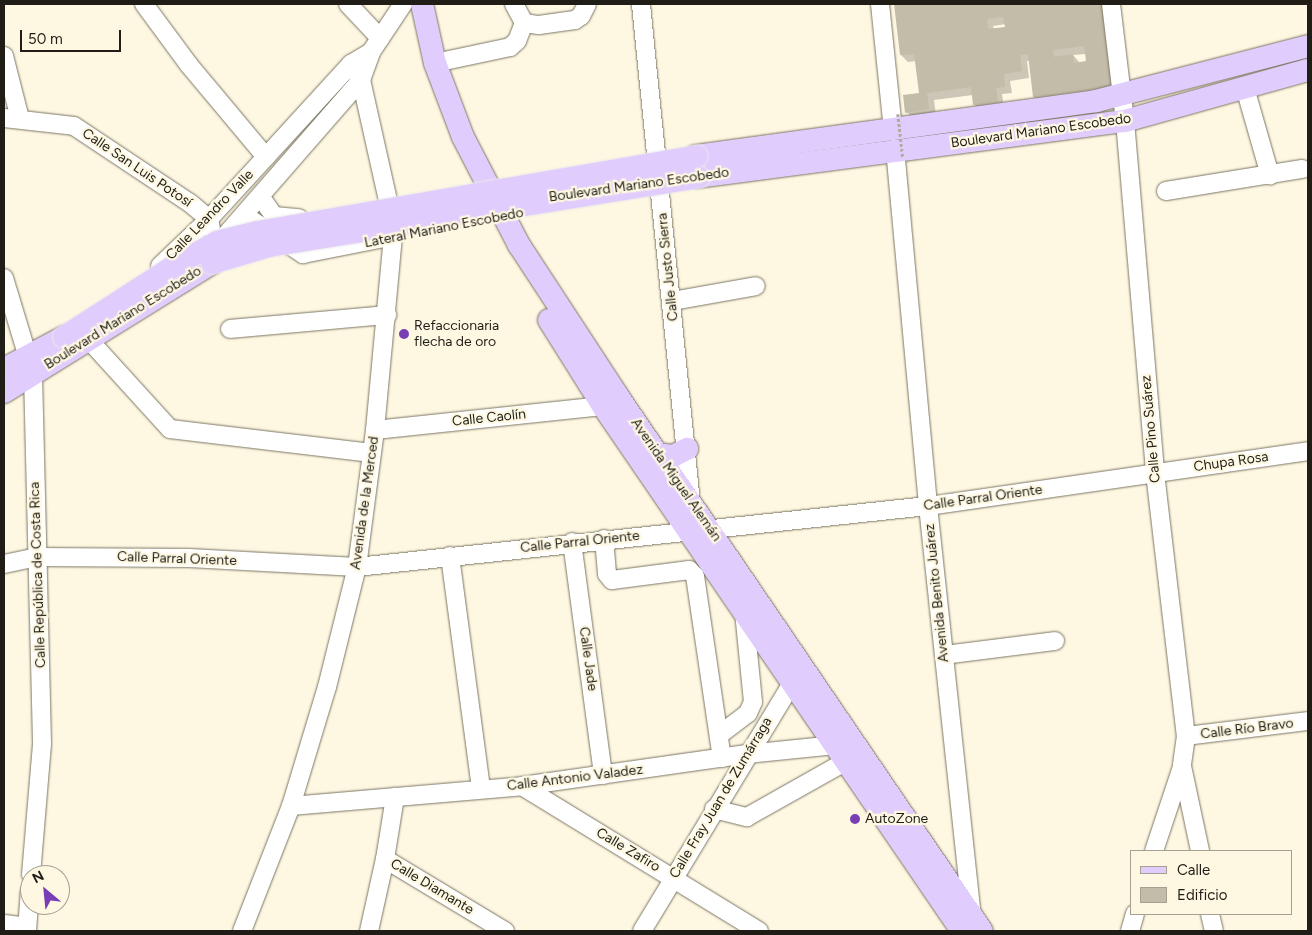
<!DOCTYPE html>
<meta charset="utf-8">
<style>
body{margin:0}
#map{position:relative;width:1312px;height:935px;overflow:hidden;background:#fef8e3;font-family:Figtree,sans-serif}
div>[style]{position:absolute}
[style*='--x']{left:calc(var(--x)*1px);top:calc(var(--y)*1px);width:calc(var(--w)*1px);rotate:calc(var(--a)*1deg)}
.shadow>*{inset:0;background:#0003}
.building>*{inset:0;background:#c2bca8}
.roads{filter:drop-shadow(0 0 1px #7b7563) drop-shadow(0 0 1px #7b7563)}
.minor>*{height:18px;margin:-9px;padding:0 9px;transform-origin:9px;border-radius:9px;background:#fff}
.major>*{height:22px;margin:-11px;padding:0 11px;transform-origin:11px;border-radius:11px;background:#e1cdfd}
.path-bridge>*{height:2.5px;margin-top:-1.25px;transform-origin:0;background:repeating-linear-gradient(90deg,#b0ac9c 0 2.5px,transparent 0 5px)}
.bridges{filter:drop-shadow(0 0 1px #e9e8e8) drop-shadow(0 0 1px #e9e8e8)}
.major-bridge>*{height:22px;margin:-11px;padding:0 11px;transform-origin:11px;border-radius:11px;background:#e1cdfd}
.dots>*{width:14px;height:14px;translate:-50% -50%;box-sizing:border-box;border:2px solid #fef8e3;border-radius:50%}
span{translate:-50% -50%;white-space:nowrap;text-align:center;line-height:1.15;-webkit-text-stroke:4.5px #fef8e3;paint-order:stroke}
.street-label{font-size:14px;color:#1f1d16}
.poi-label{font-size:14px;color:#1f1d16}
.left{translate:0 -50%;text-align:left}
.frame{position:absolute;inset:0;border:5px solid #1f1d16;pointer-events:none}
.legend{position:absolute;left:1130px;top:850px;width:162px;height:65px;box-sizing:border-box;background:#fef8e3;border:1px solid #a5a091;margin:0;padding:6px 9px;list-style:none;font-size:15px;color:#1f1d16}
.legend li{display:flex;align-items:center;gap:10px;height:25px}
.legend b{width:25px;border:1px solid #a5a091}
.north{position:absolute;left:20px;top:865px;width:50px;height:50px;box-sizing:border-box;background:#fef8e3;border:1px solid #a5a091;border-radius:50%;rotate:332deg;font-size:14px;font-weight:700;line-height:20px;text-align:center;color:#1f1d16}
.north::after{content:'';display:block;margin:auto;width:18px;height:22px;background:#783eb4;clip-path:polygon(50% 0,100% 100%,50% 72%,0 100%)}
.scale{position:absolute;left:20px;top:30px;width:101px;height:22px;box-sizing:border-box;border:2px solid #1f1d16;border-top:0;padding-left:6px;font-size:15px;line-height:18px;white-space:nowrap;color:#1f1d16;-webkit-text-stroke:4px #fef8e3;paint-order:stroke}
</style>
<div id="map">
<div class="shadow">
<i style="clip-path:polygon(evenodd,895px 4px,1111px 4px,1123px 93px,1041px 104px,1034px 97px,1030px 61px,1027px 61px,1029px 78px,1010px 81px,1012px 93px,1002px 94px,1004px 108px,981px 111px,974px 104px,973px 95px,934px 100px,936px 116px,914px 119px,907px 112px,920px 94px,916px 61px,908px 62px,901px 55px,895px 4px,1006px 24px,1006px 28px,994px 29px,993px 26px,1006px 24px,895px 4px,1086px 54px,1087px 62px,1080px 63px,1073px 55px,1086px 54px)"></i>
</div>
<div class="building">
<i style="clip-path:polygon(evenodd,894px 4px,1106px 4px,1116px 86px,1033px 97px,1028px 54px,1020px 55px,1022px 71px,1004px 74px,1005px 87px,996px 88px,998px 102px,973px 105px,971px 87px,927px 93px,929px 109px,905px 113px,903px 95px,919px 93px,914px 54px,900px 55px,894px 4px,1003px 17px,1005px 27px,988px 29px,987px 19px,1003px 17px,894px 4px,1084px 46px,1086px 61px,1074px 63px,1073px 54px,1054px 57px,1053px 50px,1084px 46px)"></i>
</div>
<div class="roads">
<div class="minor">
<i style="--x:144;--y:4;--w:76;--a:53.6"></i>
<i style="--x:189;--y:65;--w:120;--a:50.1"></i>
<i style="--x:348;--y:4;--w:47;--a:46.7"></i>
<i style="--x:514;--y:4;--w:21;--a:62"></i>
<i style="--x:524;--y:23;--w:15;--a:8"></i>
<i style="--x:539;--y:25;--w:36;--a:-8"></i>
<i style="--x:575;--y:20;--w:7;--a:-34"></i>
<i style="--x:581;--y:16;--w:13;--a:-63"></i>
<i style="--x:641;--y:4;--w:501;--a:84.28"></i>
<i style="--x:880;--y:4;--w:126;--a:84.1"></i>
<i style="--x:1111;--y:4;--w:118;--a:83.2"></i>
<i style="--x:1125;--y:121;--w:353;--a:85.1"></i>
<i style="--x:1155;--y:473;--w:265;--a:83.3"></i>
<i style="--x:1186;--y:736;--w:30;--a:98"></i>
<i style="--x:1182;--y:766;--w:87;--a:78"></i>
<i style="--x:4;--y:56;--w:65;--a:75.7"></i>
<i style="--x:435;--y:63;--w:77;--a:-12"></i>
<i style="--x:510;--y:47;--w:9;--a:-41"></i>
<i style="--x:517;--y:41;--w:19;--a:-69"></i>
<i style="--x:1245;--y:88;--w:91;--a:74"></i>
<i style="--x:4;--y:118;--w:70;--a:6.5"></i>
<i style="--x:74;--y:126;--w:139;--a:33.6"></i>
<i style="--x:190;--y:203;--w:25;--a:40"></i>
<i style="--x:209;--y:219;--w:10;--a:79"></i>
<i style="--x:887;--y:152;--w:9;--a:-21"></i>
<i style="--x:895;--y:149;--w:359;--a:84.7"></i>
<i style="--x:928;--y:506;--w:411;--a:83.9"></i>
<i style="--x:1166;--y:191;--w:138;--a:-9.2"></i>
<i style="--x:260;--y:196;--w:24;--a:55"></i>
<i style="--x:274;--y:216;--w:25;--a:5"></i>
<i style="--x:244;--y:215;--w:71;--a:33.5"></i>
<i style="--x:303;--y:254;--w:88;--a:-11.2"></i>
<i style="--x:218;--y:244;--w:218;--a:-48.9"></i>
<i style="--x:361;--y:80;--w:30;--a:-70"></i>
<i style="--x:371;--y:52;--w:58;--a:-56.3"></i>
<i style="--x:160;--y:266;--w:68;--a:-43.8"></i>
<i style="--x:209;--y:219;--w:210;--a:-47.5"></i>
<i style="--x:351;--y:64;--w:23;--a:-31"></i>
<i style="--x:4;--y:278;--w:100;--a:73.2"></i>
<i style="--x:33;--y:374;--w:370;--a:88.6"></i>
<i style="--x:42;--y:744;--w:131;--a:94.8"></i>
<i style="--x:672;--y:301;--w:85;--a:-10.1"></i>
<i style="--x:230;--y:329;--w:158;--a:-5.1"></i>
<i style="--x:89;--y:340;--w:120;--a:47.7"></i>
<i style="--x:170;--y:429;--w:203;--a:6.8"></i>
<i style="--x:375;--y:430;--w:229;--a:-6"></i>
<i style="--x:604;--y:539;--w:35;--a:85"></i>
<i style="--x:607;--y:574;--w:8;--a:50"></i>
<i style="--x:612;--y:580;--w:78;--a:-7.4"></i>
<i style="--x:689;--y:570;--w:8;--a:45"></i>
<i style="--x:695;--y:576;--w:184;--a:81.6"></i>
<i style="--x:572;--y:542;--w:235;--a:82.4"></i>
<i style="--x:450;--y:556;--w:235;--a:82.4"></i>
<i style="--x:4;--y:564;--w:34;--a:-12"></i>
<i style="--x:37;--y:557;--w:152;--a:0.4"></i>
<i style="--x:189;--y:558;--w:168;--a:3.1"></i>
<i style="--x:357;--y:567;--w:574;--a:-6.1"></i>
<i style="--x:928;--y:506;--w:384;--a:-8.2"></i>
<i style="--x:944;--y:655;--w:112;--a:-7.2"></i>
<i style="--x:719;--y:735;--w:36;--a:-37"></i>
<i style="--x:748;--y:713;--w:12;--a:-66"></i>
<i style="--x:753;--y:702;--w:90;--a:-95.7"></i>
<i style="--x:1186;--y:736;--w:123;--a:-7"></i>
<i style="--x:522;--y:786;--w:278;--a:31.5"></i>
<i style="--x:291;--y:806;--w:232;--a:-4.9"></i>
<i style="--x:522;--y:786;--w:227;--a:-8.1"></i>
<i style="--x:747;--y:754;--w:99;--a:-5.8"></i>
<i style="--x:714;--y:809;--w:34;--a:14"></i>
<i style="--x:747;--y:817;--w:116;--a:-29.4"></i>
<i style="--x:1154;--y:851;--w:89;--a:-71.6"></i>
<i style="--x:385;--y:859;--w:140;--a:31"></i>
<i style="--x:1210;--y:914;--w:17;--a:77"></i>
<i style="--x:4;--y:924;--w:23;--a:7"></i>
<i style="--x:27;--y:931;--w:39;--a:-86"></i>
<i style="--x:242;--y:931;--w:134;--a:-68.6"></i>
<i style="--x:291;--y:806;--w:124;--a:-73.2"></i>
<i style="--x:327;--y:687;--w:124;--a:-76"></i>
<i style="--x:357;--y:567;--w:138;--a:-82.5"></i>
<i style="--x:375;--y:430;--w:195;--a:-84.7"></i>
<i style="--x:393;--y:236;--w:22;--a:-95"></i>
<i style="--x:391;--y:214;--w:137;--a:-102.6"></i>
<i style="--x:361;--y:80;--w:19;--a:-122"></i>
<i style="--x:369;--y:931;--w:74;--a:-77.5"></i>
<i style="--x:385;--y:859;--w:63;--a:-80.8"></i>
<i style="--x:642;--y:931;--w:301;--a:-58.8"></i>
<i style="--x:1130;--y:931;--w:18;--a:-74"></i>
</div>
<div class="major">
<i style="--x:422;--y:4;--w:60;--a:77.6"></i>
<i style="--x:435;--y:63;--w:79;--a:69.3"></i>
<i style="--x:463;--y:137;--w:122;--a:62.6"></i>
<i style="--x:519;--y:245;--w:179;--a:56.8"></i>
<i style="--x:617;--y:395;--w:648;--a:55.75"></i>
<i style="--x:696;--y:156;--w:404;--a:-7.8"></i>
<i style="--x:1096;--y:101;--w:219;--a:-14.5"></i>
<i style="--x:698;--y:177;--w:431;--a:-7.5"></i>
<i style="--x:1125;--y:121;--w:190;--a:-15.6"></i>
<i style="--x:549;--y:320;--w:102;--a:57.9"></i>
<i style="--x:603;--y:406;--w:636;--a:55.64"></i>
<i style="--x:4;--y:369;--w:68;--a:-28.1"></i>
<i style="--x:4;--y:392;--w:245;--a:-31.8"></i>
<i style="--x:658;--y:454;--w:15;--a:8"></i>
<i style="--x:673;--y:456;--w:16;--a:-27"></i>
</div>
</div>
<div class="path-bridge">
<i style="--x:898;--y:114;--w:44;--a:83.5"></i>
</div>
<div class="bridges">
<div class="major-bridge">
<i style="--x:212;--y:263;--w:59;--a:-16.6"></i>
<i style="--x:269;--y:246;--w:435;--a:-9.1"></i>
<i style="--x:64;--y:337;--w:140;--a:-32.8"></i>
<i style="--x:182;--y:261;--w:40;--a:-28"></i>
<i style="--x:217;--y:242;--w:42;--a:-13.7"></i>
<i style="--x:258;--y:232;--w:445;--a:-9.8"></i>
</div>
</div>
<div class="dots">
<i style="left:404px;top:334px;background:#783eb4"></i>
<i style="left:855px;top:819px;background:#783eb4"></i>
</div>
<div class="street-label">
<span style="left:1041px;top:131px;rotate:-8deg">Boulevard Mariano Escobedo</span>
<span style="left:137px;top:168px;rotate:34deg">Calle San Luis Potosí</span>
<span style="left:639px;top:185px;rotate:-8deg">Boulevard Mariano Escobedo</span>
<span style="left:210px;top:215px;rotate:-46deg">Calle Leandro Valle</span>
<span style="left:444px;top:228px;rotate:-11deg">Lateral Mariano Escobedo</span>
<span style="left:668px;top:267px;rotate:-96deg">Calle Justo Sierra</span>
<span style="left:123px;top:318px;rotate:-32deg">Boulevard Mariano Escobedo</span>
<span style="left:489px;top:418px;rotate:-6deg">Calle Caolín</span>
<span style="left:1151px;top:429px;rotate:-95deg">Calle Pino Suárez</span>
<span style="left:1231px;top:462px;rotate:-8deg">Chupa Rosa</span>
<span style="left:676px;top:480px;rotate:55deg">Avenida Miguel Alemán</span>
<span style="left:983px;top:498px;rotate:-8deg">Calle Parral Oriente</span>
<span style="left:365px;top:503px;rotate:-82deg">Avenida de la Merced</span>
<span style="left:580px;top:542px;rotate:-6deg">Calle Parral Oriente</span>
<span style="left:177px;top:559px;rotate:2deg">Calle Parral Oriente</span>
<span style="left:38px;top:575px;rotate:-92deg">Calle República de Costa Rica</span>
<span style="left:937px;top:593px;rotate:-96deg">Avenida Benito Juárez</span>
<span style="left:588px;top:659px;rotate:82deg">Calle Jade</span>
<span style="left:1247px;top:729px;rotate:-7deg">Calle Río Bravo</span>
<span style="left:575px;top:778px;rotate:-7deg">Calle Antonio Valadez</span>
<span style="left:721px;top:798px;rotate:-59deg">Calle Fray Juan de Zumárraga</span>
<span style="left:628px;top:850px;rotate:31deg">Calle Zafiro</span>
<span style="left:432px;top:887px;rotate:31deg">Calle Diamante</span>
</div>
<div class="poi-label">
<span class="left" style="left:414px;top:334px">Refaccionaria<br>flecha de oro</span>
<span class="left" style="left:865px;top:819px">AutoZone</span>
</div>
<div class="frame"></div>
<ul class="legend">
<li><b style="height:6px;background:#e1cdfd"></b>Calle</li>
<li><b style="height:14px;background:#c2bca8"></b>Edificio</li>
</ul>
<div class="north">N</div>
<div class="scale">50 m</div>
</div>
